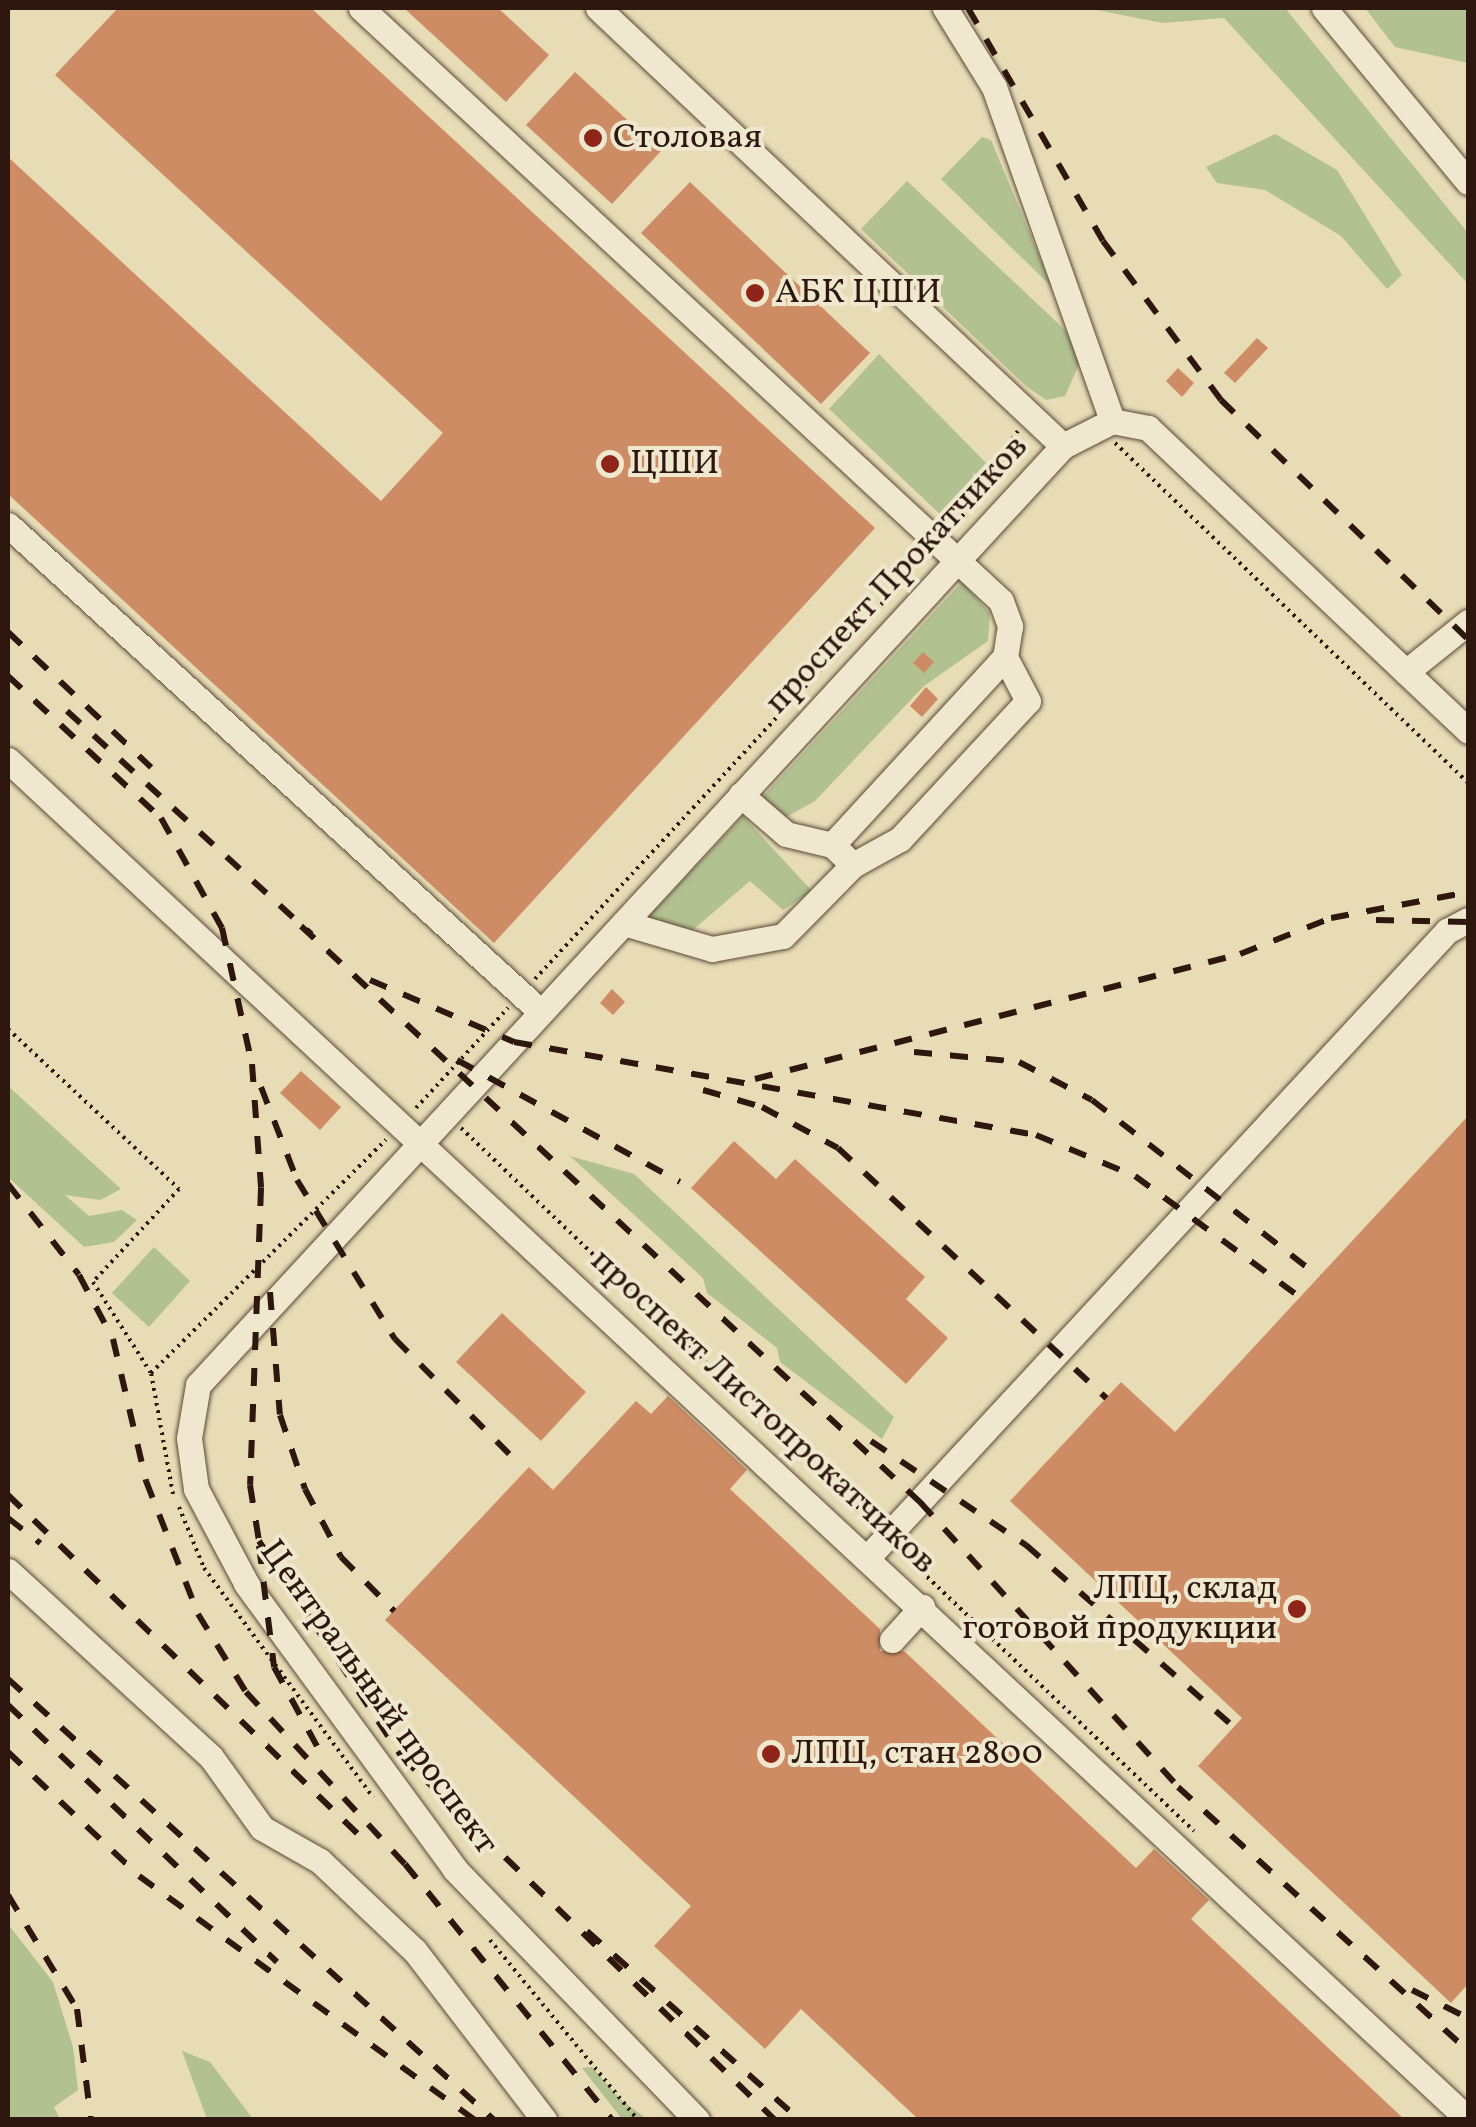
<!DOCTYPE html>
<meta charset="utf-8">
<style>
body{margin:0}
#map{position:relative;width:1476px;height:2127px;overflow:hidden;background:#e7dcb5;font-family:Vollkorn,serif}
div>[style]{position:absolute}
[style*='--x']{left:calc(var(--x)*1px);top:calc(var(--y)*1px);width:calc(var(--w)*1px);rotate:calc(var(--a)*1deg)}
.green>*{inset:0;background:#b2c190}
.building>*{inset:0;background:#cd8c64}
.path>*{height:4px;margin-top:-2px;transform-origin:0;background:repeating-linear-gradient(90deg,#2d170e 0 2.5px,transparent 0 7.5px)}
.roads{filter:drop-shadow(0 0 2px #5c4838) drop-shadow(0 0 2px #5c4838)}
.minor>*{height:25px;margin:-12.5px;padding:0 12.5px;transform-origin:12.5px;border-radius:12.5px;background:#efe8cf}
.rail>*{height:6px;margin-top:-3px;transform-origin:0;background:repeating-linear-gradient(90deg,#2d170e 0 18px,transparent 0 36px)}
.dots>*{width:28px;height:28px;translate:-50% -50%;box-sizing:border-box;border:5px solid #efe8cf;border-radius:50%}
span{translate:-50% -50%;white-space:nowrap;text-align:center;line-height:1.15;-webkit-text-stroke:8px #efe8cf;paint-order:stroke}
.poi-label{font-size:35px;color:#2d170e}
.left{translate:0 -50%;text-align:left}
.right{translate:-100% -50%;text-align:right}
.street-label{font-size:35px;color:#2d170e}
.frame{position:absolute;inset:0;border:10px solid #2d170e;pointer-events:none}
</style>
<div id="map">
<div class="green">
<i style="clip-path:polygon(1086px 8px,1285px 8px,1468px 233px,1468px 284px,1224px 18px,1163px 23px)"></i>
<i style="clip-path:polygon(1365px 8px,1468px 8px,1468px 63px,1395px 47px)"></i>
<i style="clip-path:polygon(1275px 134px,1337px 170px,1402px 275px,1387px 289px,1341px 236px,1265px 190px,1217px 183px,1206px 167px)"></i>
<i style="clip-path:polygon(982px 137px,991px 140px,1052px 287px,941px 179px)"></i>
<i style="clip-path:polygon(907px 181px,1065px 330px,1081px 360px,1065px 396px,1046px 400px,1026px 386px,861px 229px)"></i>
<i style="clip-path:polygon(879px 354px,992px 469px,945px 519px,829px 409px)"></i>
<i style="clip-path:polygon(962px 582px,990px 613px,988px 641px,924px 686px,815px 801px,781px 820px,759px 801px)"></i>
<i style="clip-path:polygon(743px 816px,812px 891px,783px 910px,750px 881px,688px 934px,646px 919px)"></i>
<i style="clip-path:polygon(8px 1086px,121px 1189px,100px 1200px,65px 1195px,89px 1216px,122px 1210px,137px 1220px,114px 1242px,84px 1247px,8px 1177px)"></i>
<i style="clip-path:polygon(570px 1156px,634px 1174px,894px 1417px,882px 1439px,780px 1362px,777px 1348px,707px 1293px,703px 1278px)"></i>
<i style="clip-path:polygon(154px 1247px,190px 1281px,149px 1327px,112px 1293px)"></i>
<i style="clip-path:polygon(8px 1924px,53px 1982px,73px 2047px,78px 2090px,54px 2107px,60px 2119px,8px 2119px)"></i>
<i style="clip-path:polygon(182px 2051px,210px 2062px,253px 2119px,207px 2119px)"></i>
<i style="clip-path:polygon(592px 2067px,620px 2099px,647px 2119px,622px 2119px,582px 2068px)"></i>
</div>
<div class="building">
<i style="clip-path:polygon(118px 8px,311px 8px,875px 528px,494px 943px,8px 494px,8px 157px,381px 501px,443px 433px,55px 75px)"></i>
<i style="clip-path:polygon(404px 8px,498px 8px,549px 55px,506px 102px)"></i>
<i style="clip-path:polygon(575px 72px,661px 151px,612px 204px,526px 125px)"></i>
<i style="clip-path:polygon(690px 182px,870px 353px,821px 404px,641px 233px)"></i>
<i style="clip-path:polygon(1257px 338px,1268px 348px,1235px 383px,1224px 373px)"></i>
<i style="clip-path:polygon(1178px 368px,1194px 383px,1182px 397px,1166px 381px)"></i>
<i style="clip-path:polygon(923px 652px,934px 662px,924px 673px,913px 663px)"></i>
<i style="clip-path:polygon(926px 687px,938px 699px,922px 717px,910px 706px)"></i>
<i style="clip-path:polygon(612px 989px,625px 1002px,613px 1015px,600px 1003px)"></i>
<i style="clip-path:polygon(301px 1071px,341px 1107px,320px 1130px,280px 1093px)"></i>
<i style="clip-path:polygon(1468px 1116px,1468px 1984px,1451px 2003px,1198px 1766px,1242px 1718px,1010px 1501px,1121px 1382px,1175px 1432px)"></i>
<i style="clip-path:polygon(734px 1141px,776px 1179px,795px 1159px,925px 1277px,906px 1299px,948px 1338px,906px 1384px,691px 1188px)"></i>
<i style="clip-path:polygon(502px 1313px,586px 1392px,541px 1441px,456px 1362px)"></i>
<i style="clip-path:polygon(668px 1396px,747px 1470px,730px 1489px,880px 1629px,880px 1651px,904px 1651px,1136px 1868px,1154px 1849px,1209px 1900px,1191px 1919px,1405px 2120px,919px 2120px,801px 2009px,765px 2049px,654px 1946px,691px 1906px,385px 1620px,529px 1467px,553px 1490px,636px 1401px,651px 1414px)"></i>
</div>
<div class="path">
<i style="--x:1115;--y:443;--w:490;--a:43.9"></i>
<i style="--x:952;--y:527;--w:79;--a:-47"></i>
<i style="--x:1006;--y:469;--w:14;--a:-120"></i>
<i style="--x:999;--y:457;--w:32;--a:-54"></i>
<i style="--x:535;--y:979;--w:570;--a:-47.27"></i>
<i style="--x:8;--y:1029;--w:234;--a:43.1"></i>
<i style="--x:179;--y:1189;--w:127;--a:132.8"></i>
<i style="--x:93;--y:1282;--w:108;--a:57.5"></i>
<i style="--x:416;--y:1108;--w:136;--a:-47.4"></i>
<i style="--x:461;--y:1128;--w:570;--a:43.72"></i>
<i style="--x:173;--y:1494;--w:123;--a:-100.3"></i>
<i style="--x:151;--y:1373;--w:331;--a:-44.8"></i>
<i style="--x:179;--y:1507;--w:66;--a:67.7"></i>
<i style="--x:204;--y:1568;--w:285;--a:53.6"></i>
<i style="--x:900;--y:1551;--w:406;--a:43.6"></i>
<i style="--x:490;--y:1940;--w:233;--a:50.6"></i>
</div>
<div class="roads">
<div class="minor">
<i style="--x:361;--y:8;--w:872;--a:42.82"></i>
<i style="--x:1001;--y:601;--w:27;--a:70"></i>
<i style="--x:1010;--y:626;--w:31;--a:99"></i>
<i style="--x:1005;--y:657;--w:255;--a:132.6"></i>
<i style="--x:598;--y:8;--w:639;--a:43.29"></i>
<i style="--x:945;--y:8;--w:93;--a:58.2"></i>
<i style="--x:994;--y:87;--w:354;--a:70.5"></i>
<i style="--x:1324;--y:8;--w:226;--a:50.4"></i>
<i style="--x:8;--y:525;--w:722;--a:42.42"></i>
<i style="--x:1406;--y:672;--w:80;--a:-38.9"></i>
<i style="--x:8;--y:760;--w:1995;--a:42.95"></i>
<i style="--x:853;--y:865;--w:54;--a:-29"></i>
<i style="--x:900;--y:839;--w:188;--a:-47.2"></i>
<i style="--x:1028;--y:701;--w:50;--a:-117.6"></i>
<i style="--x:624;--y:923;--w:92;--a:16.5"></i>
<i style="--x:712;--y:949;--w:72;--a:-10.4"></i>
<i style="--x:783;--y:936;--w:100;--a:-45.4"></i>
<i style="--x:853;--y:865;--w:29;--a:-136"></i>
<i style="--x:832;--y:845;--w:47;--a:-166.6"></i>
<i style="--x:786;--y:834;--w:60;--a:-139.1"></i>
<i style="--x:868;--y:1557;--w:853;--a:-47.23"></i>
<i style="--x:1447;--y:931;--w:24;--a:-28"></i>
<i style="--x:8;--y:1571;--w:275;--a:42.5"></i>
<i style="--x:211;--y:1757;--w:87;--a:54.3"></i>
<i style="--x:262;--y:1828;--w:67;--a:29.6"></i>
<i style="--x:320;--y:1861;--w:131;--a:43.5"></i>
<i style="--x:415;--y:1951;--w:213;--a:52.6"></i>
<i style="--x:892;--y:1640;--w:45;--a:-47.7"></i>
<i style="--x:697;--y:2120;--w:349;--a:-134"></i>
<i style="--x:455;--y:1869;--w:354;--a:-126.2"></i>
<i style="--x:246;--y:1583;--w:106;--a:-118"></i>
<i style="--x:196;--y:1489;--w:51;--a:-97.8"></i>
<i style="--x:189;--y:1438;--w:54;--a:-80.4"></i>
<i style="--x:198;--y:1385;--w:1277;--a:-47.35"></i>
<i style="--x:1063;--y:446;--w:55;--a:-27"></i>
<i style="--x:1112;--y:421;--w:37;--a:11"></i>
<i style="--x:1148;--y:428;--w:441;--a:43.4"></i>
</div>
</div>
<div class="rail">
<i style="--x:968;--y:8;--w:269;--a:59.9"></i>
<i style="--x:1103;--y:241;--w:198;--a:53.4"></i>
<i style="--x:1221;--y:400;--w:344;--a:44.1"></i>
<i style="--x:8;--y:632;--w:197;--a:43.4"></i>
<i style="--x:8;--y:676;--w:209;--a:42.9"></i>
<i style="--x:161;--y:818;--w:126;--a:61"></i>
<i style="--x:222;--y:928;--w:139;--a:77.6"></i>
<i style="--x:252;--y:1064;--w:124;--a:85.8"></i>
<i style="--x:261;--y:1188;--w:297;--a:92.1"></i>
<i style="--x:250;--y:1485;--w:57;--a:80.9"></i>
<i style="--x:259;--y:1541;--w:259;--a:56.5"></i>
<i style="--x:402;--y:1757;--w:520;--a:44.22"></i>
<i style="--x:67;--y:711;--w:331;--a:42.4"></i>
<i style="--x:1376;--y:920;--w:92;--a:1.2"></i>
<i style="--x:301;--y:926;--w:846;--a:42.94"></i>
<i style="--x:920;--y:1502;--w:384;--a:47.8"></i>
<i style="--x:1178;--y:1787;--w:392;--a:42.3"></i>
<i style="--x:370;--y:980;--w:157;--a:23.3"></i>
<i style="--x:514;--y:1042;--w:530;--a:10.1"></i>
<i style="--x:1036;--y:1135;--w:107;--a:22.5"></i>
<i style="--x:1135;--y:1176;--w:205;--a:36.3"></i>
<i style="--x:914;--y:1052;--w:105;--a:5.4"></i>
<i style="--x:1019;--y:1062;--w:82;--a:27.5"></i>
<i style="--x:1092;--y:1100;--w:288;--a:37.9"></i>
<i style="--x:457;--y:1060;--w:254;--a:28.7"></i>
<i style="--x:755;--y:1079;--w:501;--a:-14.45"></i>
<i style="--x:1240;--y:954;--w:98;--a:-21.6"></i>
<i style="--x:1331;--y:918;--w:139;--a:-10.7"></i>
<i style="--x:261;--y:1087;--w:100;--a:68.8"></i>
<i style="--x:297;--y:1180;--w:187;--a:58.4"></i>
<i style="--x:395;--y:1339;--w:169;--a:45.2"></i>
<i style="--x:703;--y:1090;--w:61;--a:16.1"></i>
<i style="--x:762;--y:1107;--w:86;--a:28.3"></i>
<i style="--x:838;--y:1148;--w:367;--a:43"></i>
<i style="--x:8;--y:1184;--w:115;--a:52"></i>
<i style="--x:79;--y:1275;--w:72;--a:62"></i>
<i style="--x:113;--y:1339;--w:146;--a:76.9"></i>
<i style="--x:146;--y:1481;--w:143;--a:68.6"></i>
<i style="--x:198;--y:1614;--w:92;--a:58.4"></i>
<i style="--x:246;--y:1692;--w:245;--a:47.3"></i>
<i style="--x:270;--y:1292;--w:123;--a:85.4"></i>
<i style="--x:280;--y:1415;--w:78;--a:71.3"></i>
<i style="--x:305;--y:1489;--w:77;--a:62.1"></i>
<i style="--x:341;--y:1557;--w:76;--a:45.5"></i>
<i style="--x:871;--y:1441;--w:187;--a:33.9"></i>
<i style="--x:1026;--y:1545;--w:276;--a:41.2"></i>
<i style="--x:8;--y:1495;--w:499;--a:44.1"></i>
<i style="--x:8;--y:1518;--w:41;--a:38"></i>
<i style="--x:259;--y:1546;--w:122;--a:82.9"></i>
<i style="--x:274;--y:1667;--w:107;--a:61.5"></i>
<i style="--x:8;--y:1679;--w:656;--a:42.22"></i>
<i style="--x:8;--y:1705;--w:372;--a:43.7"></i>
<i style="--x:8;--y:1752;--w:180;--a:43.4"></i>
<i style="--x:139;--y:1876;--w:415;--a:36"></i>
<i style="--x:405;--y:1864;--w:329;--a:51"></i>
<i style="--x:8;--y:1895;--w:133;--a:58.8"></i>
<i style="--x:77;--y:2009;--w:112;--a:82.8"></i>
<i style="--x:587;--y:1931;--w:285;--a:41.6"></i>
<i style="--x:1412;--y:1990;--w:63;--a:26.6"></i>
</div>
<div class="dots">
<i style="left:593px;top:138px;background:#8f2418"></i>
<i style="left:755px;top:293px;background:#8f2418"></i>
<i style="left:610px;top:464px;background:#8f2418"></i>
<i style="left:1297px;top:1609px;background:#8f2418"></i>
<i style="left:771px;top:1754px;background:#8f2418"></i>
</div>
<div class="poi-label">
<span class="left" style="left:613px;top:138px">Столовая</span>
<span class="left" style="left:775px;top:293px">АБК ЦШИ</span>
<span class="left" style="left:630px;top:464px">ЦШИ</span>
<span class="right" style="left:1277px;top:1609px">ЛПЦ, склад<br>готовой продукции</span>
<span class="left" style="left:791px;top:1754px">ЛПЦ, стан 2800</span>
</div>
<div class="street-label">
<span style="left:897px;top:575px;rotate:-47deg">проспект Прокатчиков</span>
<span style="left:763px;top:1412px;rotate:43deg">проспект Листопрокатчиков</span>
<span style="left:378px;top:1698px;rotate:54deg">Центральный проспект</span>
</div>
<div class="frame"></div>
</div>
